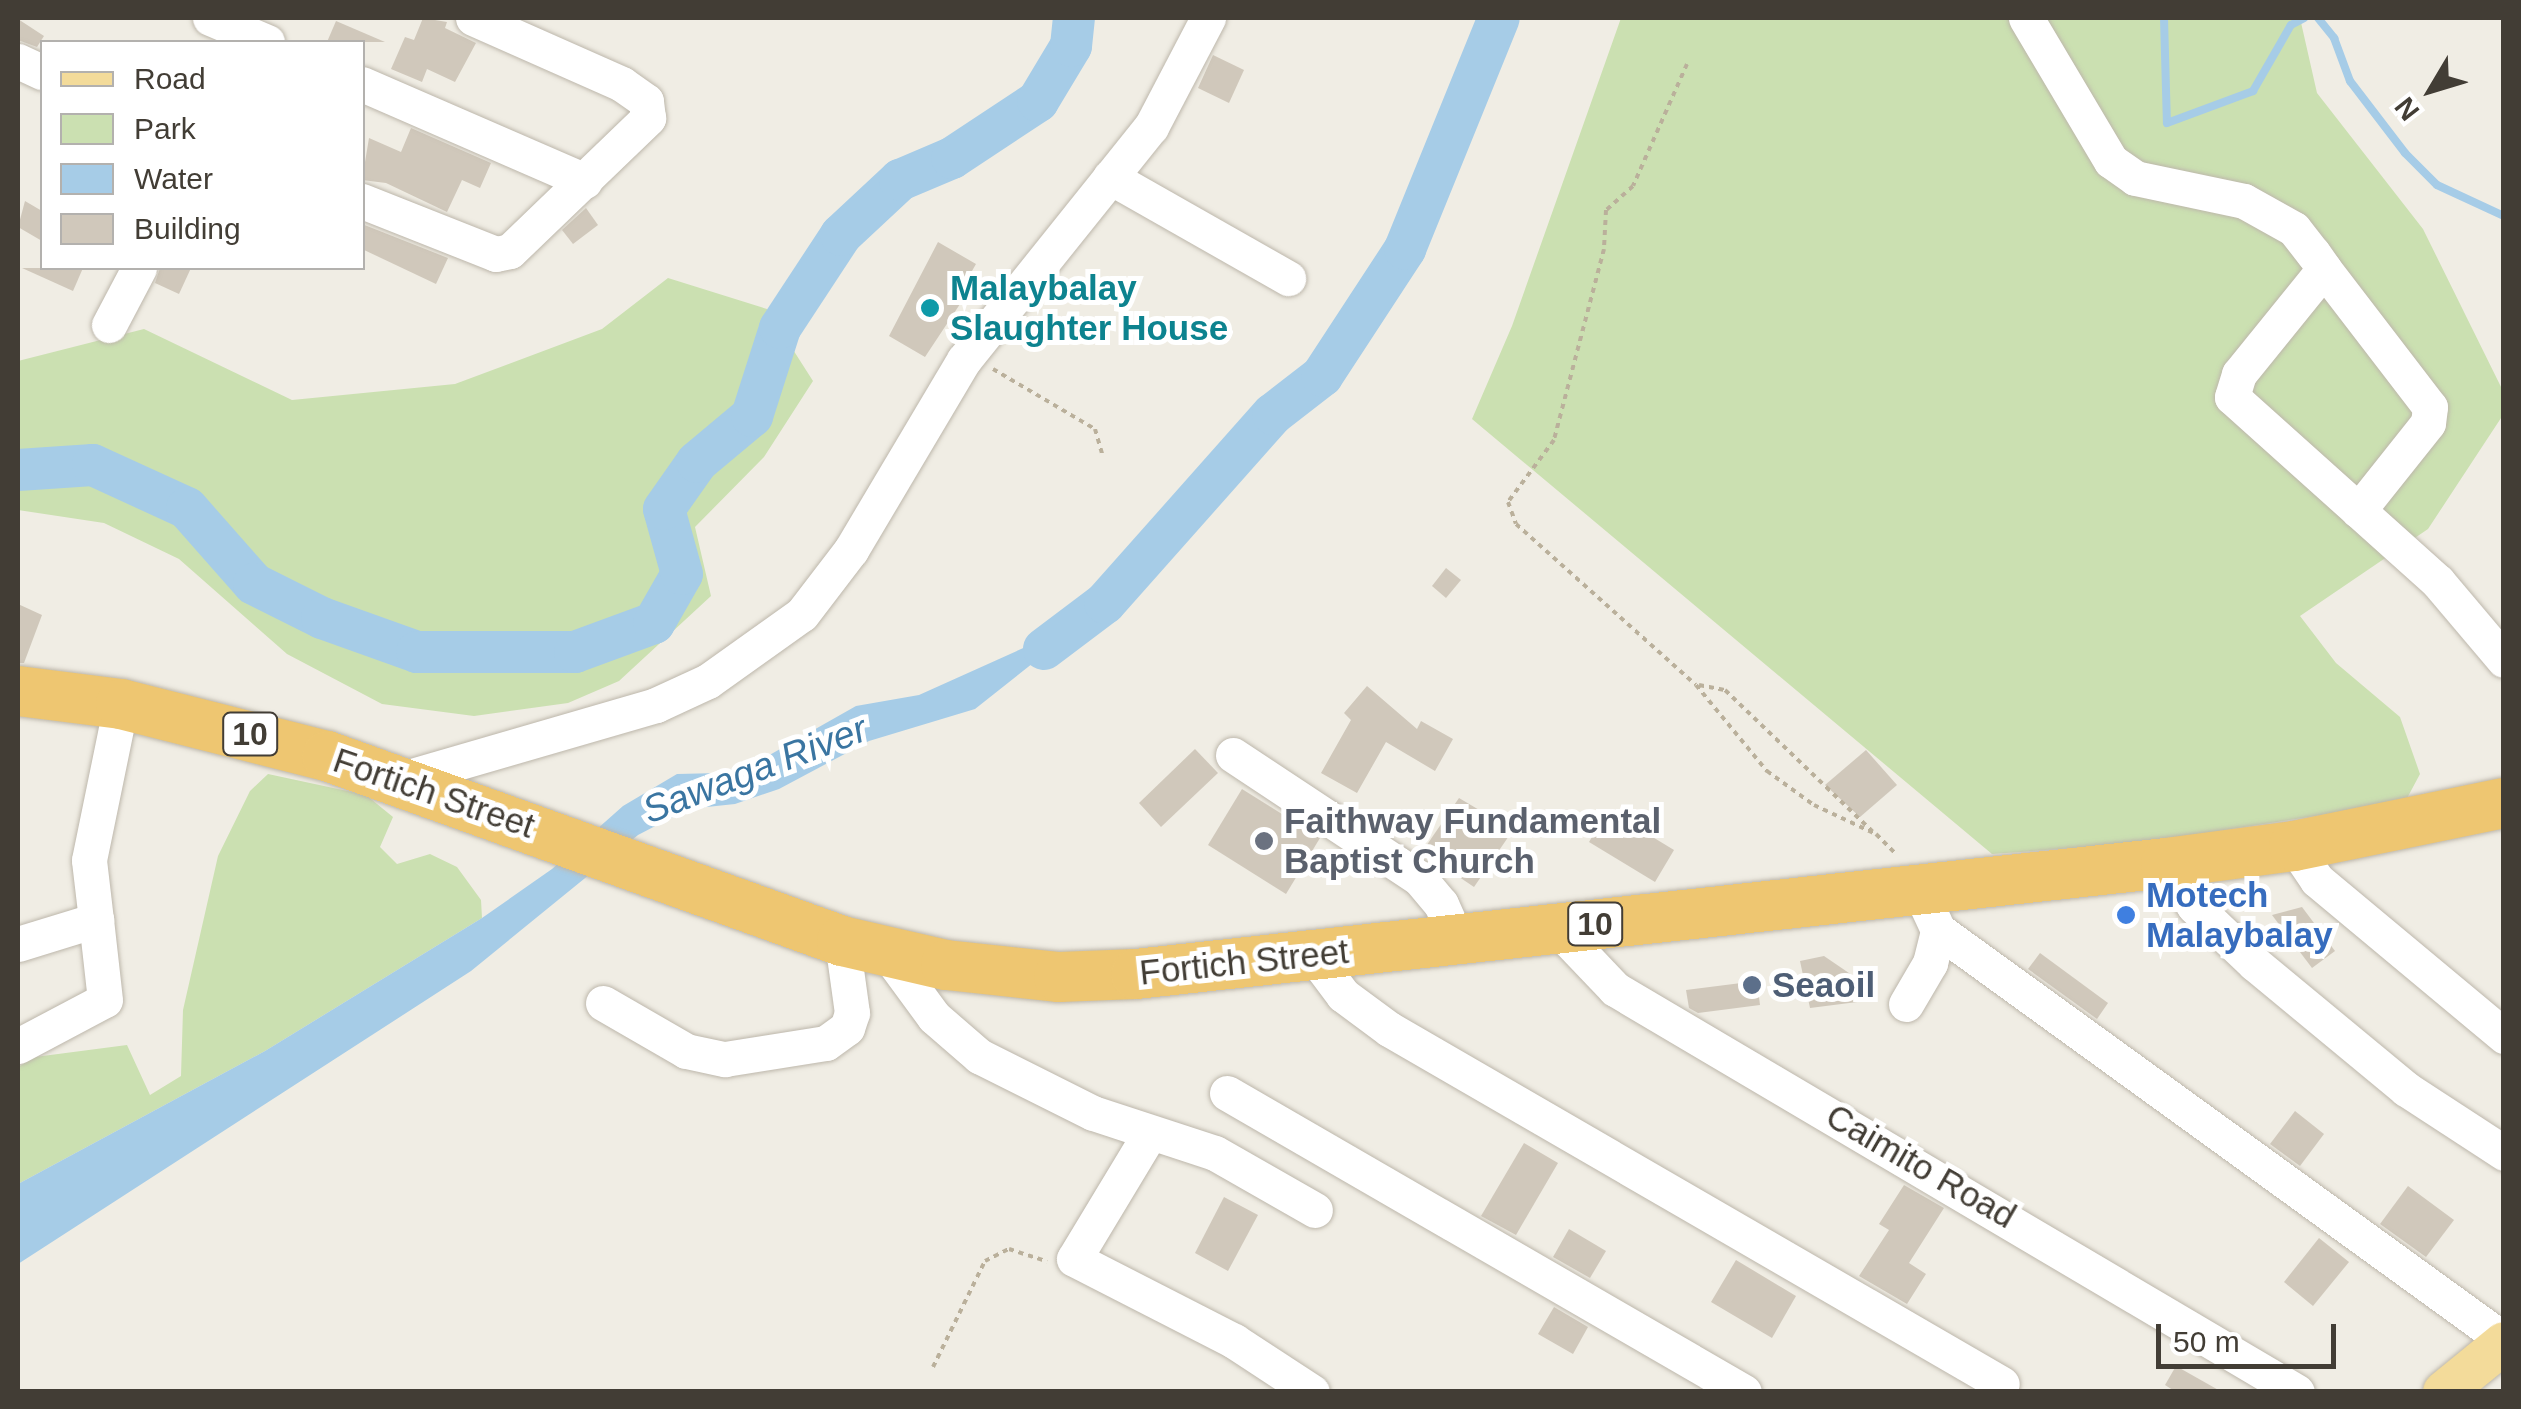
<!DOCTYPE html>
<style>
body{margin:0}
#map{position:relative;width:2521px;height:1409px;overflow:hidden;background:#f0ede4;font-family:Arial,sans-serif}
div>[style]{position:absolute}
[style*='--x']{left:calc(var(--x)*1px);top:calc(var(--y)*1px);width:calc(var(--w)*1px);rotate:calc(var(--a)*1deg)}
.green>*{inset:0;background:#cbe0b1}
.water>*{inset:0;background:#a6cce7}
.stream>*{height:8px;margin:-4px;padding:0 4px;transform-origin:4px;border-radius:4px;background:#a6cce7}
.river>*{height:42px;margin:-21px;padding:0 21px;transform-origin:21px;border-radius:21px;background:#a6cce7}
.building>*{inset:0;background:#d0c8bb}
.path>*{height:4px;margin-top:-2px;transform-origin:0;background:repeating-linear-gradient(90deg,#bab09b 0 5px,transparent 0 10px)}
.roads{filter:drop-shadow(0 0 2px #bdb7ab) drop-shadow(0 0 2px #bdb7ab)}
.minor>*{height:35px;margin:-17.5px;padding:0 17.5px;transform-origin:17.5px;border-radius:17.5px;background:#fff}
.major>*{height:42px;margin:-21px;padding:0 21px;transform-origin:21px;border-radius:21px;background:#f3db9a}
.highway>*{height:50px;margin:-25px;padding:0 25px;transform-origin:25px;border-radius:25px;background:#eec671}
.dots>*{width:28px;height:28px;translate:-50% -50%;box-sizing:border-box;border:5px solid #fff;border-radius:50%}
span{translate:-50% -50%;white-space:nowrap;text-align:center;line-height:1.15;-webkit-text-stroke:10px #fff;paint-order:stroke}
.shield-label span{padding:2px 8px;background:#fff;border:2px solid;border-radius:8px;-webkit-text-stroke-width:0}
.shield-label{font-size:32px;color:#423d35;font-weight:700}
.culture-label{font-size:35px;color:#0d838f;font-weight:700}
.left{translate:0 -50%;text-align:left}
.street-label{font-size:35px;color:#423d35}
.worship-label{font-size:35px;color:#5b616d;font-weight:700}
.shop-label{font-size:35px;color:#366cbe;font-weight:700}
.service-label{font-size:35px;color:#4e5e75;font-weight:700}
.water-label{font-size:38px;color:#3a75a1;font-style:italic}
.frame{position:absolute;inset:0;border:20px solid #423d35;pointer-events:none}
.legend{position:absolute;left:40px;top:40px;width:325px;height:230px;box-sizing:border-box;background:#fff;border:2px solid #b3b1ae;margin:0;padding:12px 18px;list-style:none;font-size:30px;color:#423d35}
.legend li{display:flex;align-items:center;gap:20px;height:50px}
.legend b{width:50px;border:2px solid #b3b1ae}
.north{position:absolute;left:2381px;top:40px;width:100px;height:100px;-webkit-text-stroke:8px #fff;paint-order:stroke;rotate:232deg;font-size:28px;font-weight:700;line-height:40px;text-align:center;color:#423d35}
.north::after{content:'';display:block;margin:auto;width:35px;height:45px;background:#423d35;clip-path:polygon(50% 0,100% 100%,50% 72%,0 100%)}
.scale{position:absolute;left:2156px;top:1324px;width:180px;height:45px;box-sizing:border-box;border:5px solid #423d35;border-top:0;padding-left:12px;font-size:30px;line-height:35px;white-space:nowrap;color:#423d35;-webkit-text-stroke:8px #fff;paint-order:stroke}
</style>
<div id="map">
<div class="green">
<i style="clip-path:polygon(1621px 18px,2300px 18px,2317px 93px,2423px 229px,2504px 393px,2503px 415px,2428px 529px,2300px 616px,2336px 663px,2400px 717px,2420px 774px,2405px 802px,2141px 843px,1992px 854px,1472px 419px,1512px 326px)"></i>
<i style="clip-path:polygon(668px 278px,767px 309px,813px 381px,764px 457px,695px 527px,711px 596px,619px 681px,568px 703px,474px 716px,382px 704px,287px 654px,179px 559px,104px 523px,18px 510px,18px 361px,144px 329px,292px 400px,455px 384px,602px 329px)"></i>
<i style="clip-path:polygon(268px 774px,366px 795px,393px 817px,380px 847px,397px 864px,430px 854px,457px 867px,481px 900px,482px 918px,265px 1051px,18px 1184px,18px 1067px,35px 1057px,127px 1045px,150px 1095px,181px 1076px,183px 1010px,218px 856px,250px 791px)"></i>
</div>
<div class="water">
<i style="clip-path:polygon(1090px 618px,975px 709px,869px 741px,779px 789px,735px 804px,688px 809px,638px 835px,471px 971px,18px 1264px,18px 1184px,265px 1051px,482px 918px,552px 869px,623px 806px,677px 774px,720px 773px,759px 761px,856px 706px,919px 695px)"></i>
</div>
<div class="stream">
<i style="--x:2164;--y:18;--w:105;--a:88.4"></i>
<i style="--x:2167;--y:123;--w:92;--a:-20.4"></i>
<i style="--x:2253;--y:91;--w:76;--a:-60.1"></i>
<i style="--x:2291;--y:25;--w:15;--a:-28"></i>
<i style="--x:2318;--y:18;--w:26;--a:51"></i>
<i style="--x:2334;--y:38;--w:46;--a:69.6"></i>
<i style="--x:2350;--y:81;--w:91;--a:52.6"></i>
<i style="--x:2405;--y:153;--w:45;--a:45"></i>
<i style="--x:2437;--y:185;--w:74;--a:24.8"></i>
</div>
<div class="river">
<i style="--x:18;--y:470;--w:75;--a:-3.8"></i>
<i style="--x:93;--y:465;--w:103;--a:24.6"></i>
<i style="--x:187;--y:508;--w:101;--a:48.6"></i>
<i style="--x:254;--y:584;--w:76;--a:26.6"></i>
<i style="--x:322;--y:618;--w:101;--a:19.7"></i>
<i style="--x:417;--y:652;--w:158;--a:0"></i>
<i style="--x:575;--y:652;--w:84;--a:-20.2"></i>
<i style="--x:654;--y:623;--w:56;--a:-60.3"></i>
<i style="--x:682;--y:574;--w:67;--a:-105.5"></i>
<i style="--x:664;--y:509;--w:57;--a:-54.9"></i>
<i style="--x:697;--y:462;--w:72;--a:-39.9"></i>
<i style="--x:752;--y:416;--w:92;--a:-72.3"></i>
<i style="--x:780;--y:328;--w:111;--a:-56.7"></i>
<i style="--x:841;--y:235;--w:81;--a:-43"></i>
<i style="--x:900;--y:180;--w:56;--a:-22.9"></i>
<i style="--x:952;--y:158;--w:103;--a:-33.5"></i>
<i style="--x:1038;--y:101;--w:64;--a:-59"></i>
<i style="--x:1071;--y:46;--w:28;--a:-84"></i>
<i style="--x:1044;--y:649;--w:76;--a:-37"></i>
<i style="--x:1105;--y:603;--w:253;--a:-48.4"></i>
<i style="--x:1273;--y:414;--w:62;--a:-37.8"></i>
<i style="--x:1322;--y:376;--w:152;--a:-56.8"></i>
<i style="--x:1405;--y:249;--w:249;--a:-67.9"></i>
</div>
<div class="building">
<i style="clip-path:polygon(423px 18px,447px 22px,445px 28px,476px 43px,455px 82px,427px 69px,422px 82px,391px 69px,405px 37px,414px 40px)"></i>
<i style="clip-path:polygon(18px 19px,44px 36px,37px 47px,18px 40px)"></i>
<i style="clip-path:polygon(336px 21px,385px 42px,327px 42px)"></i>
<i style="clip-path:polygon(1213px 55px,1244px 70px,1229px 103px,1198px 88px)"></i>
<i style="clip-path:polygon(411px 128px,491px 163px,480px 188px,462px 180px,447px 212px,386px 183px,362px 180px,369px 138px,401px 152px)"></i>
<i style="clip-path:polygon(25px 201px,42px 211px,42px 241px,18px 227px)"></i>
<i style="clip-path:polygon(586px 208px,598px 225px,573px 244px,562px 230px)"></i>
<i style="clip-path:polygon(362px 224px,448px 258px,436px 284px,362px 249px)"></i>
<i style="clip-path:polygon(938px 242px,976px 264px,960px 292px,966px 295px,925px 357px,889px 336px)"></i>
<i style="clip-path:polygon(22px 268px,83px 268px,73px 291px)"></i>
<i style="clip-path:polygon(160px 268px,191px 268px,179px 294px,155px 283px)"></i>
<i style="clip-path:polygon(1446px 568px,1461px 580px,1446px 598px,1432px 586px)"></i>
<i style="clip-path:polygon(18px 604px,42px 615px,24px 663px,18px 663px)"></i>
<i style="clip-path:polygon(1367px 686px,1417px 729px,1421px 721px,1453px 739px,1435px 771px,1386px 742px,1357px 793px,1321px 773px,1351px 720px,1344px 713px)"></i>
<i style="clip-path:polygon(1195px 749px,1218px 773px,1161px 827px,1139px 803px)"></i>
<i style="clip-path:polygon(1866px 750px,1897px 785px,1860px 817px,1825px 785px)"></i>
<i style="clip-path:polygon(1242px 789px,1320px 838px,1286px 894px,1208px 845px)"></i>
<i style="clip-path:polygon(1459px 798px,1513px 830px,1474px 887px,1422px 852px)"></i>
<i style="clip-path:polygon(1608px 810px,1674px 850px,1655px 882px,1589px 842px)"></i>
<i style="clip-path:polygon(2302px 907px,2335px 951px,2312px 968px,2272px 915px)"></i>
<i style="clip-path:polygon(2040px 953px,2108px 1003px,2097px 1019px,2028px 969px)"></i>
<i style="clip-path:polygon(1824px 956px,1868px 986px,1873px 1000px,1810px 1008px,1800px 961px)"></i>
<i style="clip-path:polygon(1757px 981px,1760px 1005px,1698px 1013px,1689px 1008px,1686px 990px)"></i>
<i style="clip-path:polygon(2295px 1111px,2324px 1134px,2300px 1166px,2270px 1144px)"></i>
<i style="clip-path:polygon(1524px 1143px,1558px 1163px,1516px 1235px,1481px 1216px)"></i>
<i style="clip-path:polygon(1904px 1185px,1944px 1208px,1909px 1263px,1926px 1274px,1907px 1304px,1859px 1276px,1889px 1230px,1879px 1224px)"></i>
<i style="clip-path:polygon(2408px 1186px,2454px 1220px,2426px 1257px,2380px 1224px)"></i>
<i style="clip-path:polygon(1224px 1197px,1258px 1215px,1228px 1271px,1195px 1253px)"></i>
<i style="clip-path:polygon(1569px 1229px,1606px 1251px,1590px 1278px,1553px 1257px)"></i>
<i style="clip-path:polygon(2319px 1238px,2349px 1262px,2313px 1306px,2284px 1282px)"></i>
<i style="clip-path:polygon(1736px 1260px,1796px 1296px,1772px 1338px,1711px 1302px)"></i>
<i style="clip-path:polygon(1554px 1307px,1588px 1327px,1573px 1354px,1538px 1334px)"></i>
<i style="clip-path:polygon(2176px 1366px,2222px 1392px,2176px 1392px,2165px 1385px)"></i>
</div>
<div class="path">
<i style="--x:1687;--y:64;--w:133;--a:113.9"></i>
<i style="--x:1633;--y:186;--w:36;--a:138"></i>
<i style="--x:1606;--y:210;--w:39;--a:93"></i>
<i style="--x:1604;--y:249;--w:197;--a:104.7"></i>
<i style="--x:1554;--y:440;--w:77;--a:126.6"></i>
<i style="--x:1508;--y:502;--w:23;--a:70"></i>
<i style="--x:1516;--y:524;--w:241;--a:41.8"></i>
<i style="--x:1696;--y:685;--w:112;--a:50.5"></i>
<i style="--x:1767;--y:771;--w:58;--a:35.9"></i>
<i style="--x:1814;--y:805;--w:68;--a:25.1"></i>
<i style="--x:1876;--y:834;--w:28;--a:45"></i>
<i style="--x:993;--y:369;--w:118;--a:30.5"></i>
<i style="--x:1095;--y:429;--w:26;--a:74"></i>
<i style="--x:1699;--y:685;--w:26;--a:11"></i>
<i style="--x:1725;--y:690;--w:204;--a:43.8"></i>
<i style="--x:933;--y:1367;--w:118;--a:-63.9"></i>
<i style="--x:985;--y:1261;--w:27;--a:-27"></i>
<i style="--x:1009;--y:1249;--w:40;--a:18"></i>
</div>
<div class="roads">
<div class="minor">
<i style="--x:210;--y:18;--w:62;--a:22.8"></i>
<i style="--x:2026;--y:18;--w:166;--a:59.3"></i>
<i style="--x:2111;--y:161;--w:29;--a:35"></i>
<i style="--x:2135;--y:178;--w:111;--a:11.9"></i>
<i style="--x:2244;--y:201;--w:57;--a:29.2"></i>
<i style="--x:2294;--y:229;--w:31;--a:52"></i>
<i style="--x:2313;--y:253;--w:19;--a:55"></i>
<i style="--x:2324;--y:269;--w:135;--a:129"></i>
<i style="--x:2239;--y:374;--w:24;--a:107"></i>
<i style="--x:2232;--y:397;--w:277;--a:41.9"></i>
<i style="--x:2438;--y:582;--w:102;--a:49.8"></i>
<i style="--x:18;--y:61;--w:26;--a:25"></i>
<i style="--x:362;--y:84;--w:243;--a:23.5"></i>
<i style="--x:1110;--y:177;--w:205;--a:29.6"></i>
<i style="--x:362;--y:201;--w:144;--a:21.6"></i>
<i style="--x:496;--y:254;--w:14;--a:-12"></i>
<i style="--x:510;--y:251;--w:192;--a:-43.9"></i>
<i style="--x:648;--y:118;--w:17;--a:-97"></i>
<i style="--x:646;--y:101;--w:29;--a:-145"></i>
<i style="--x:622;--y:84;--w:163;--a:-156.1"></i>
<i style="--x:2324;--y:269;--w:174;--a:52.5"></i>
<i style="--x:2430;--y:407;--w:16;--a:97"></i>
<i style="--x:2428;--y:423;--w:112;--a:128.5"></i>
<i style="--x:109;--y:325;--w:64;--a:-62.2"></i>
<i style="--x:1233;--y:755;--w:223;--a:33.5"></i>
<i style="--x:1419;--y:878;--w:34;--a:50"></i>
<i style="--x:1441;--y:904;--w:39;--a:66"></i>
<i style="--x:398;--y:780;--w:269;--a:-16.2"></i>
<i style="--x:656;--y:705;--w:57;--a:-24.8"></i>
<i style="--x:708;--y:681;--w:115;--a:-35.5"></i>
<i style="--x:802;--y:614;--w:81;--a:-52.6"></i>
<i style="--x:851;--y:550;--w:221;--a:-59.3"></i>
<i style="--x:964;--y:360;--w:299;--a:-51.3"></i>
<i style="--x:1151;--y:127;--w:123;--a:-62.4"></i>
<i style="--x:2294;--y:846;--w:41;--a:55.9"></i>
<i style="--x:2317;--y:880;--w:244;--a:39.8"></i>
<i style="--x:2166;--y:863;--w:51;--a:56.9"></i>
<i style="--x:2194;--y:906;--w:84;--a:43.6"></i>
<i style="--x:2255;--y:964;--w:196;--a:39.6"></i>
<i style="--x:2406;--y:1089;--w:117;--a:33.1"></i>
<i style="--x:1920;--y:891;--w:43;--a:65.2"></i>
<i style="--x:1938;--y:930;--w:699;--a:35.92"></i>
<i style="--x:1557;--y:928;--w:84;--a:46.4"></i>
<i style="--x:1615;--y:989;--w:792;--a:30.58"></i>
<i style="--x:18;--y:944;--w:82;--a:-17.1"></i>
<i style="--x:96;--y:920;--w:60;--a:-96.7"></i>
<i style="--x:89;--y:860;--w:159;--a:-78.4"></i>
<i style="--x:887;--y:953;--w:79;--a:53.7"></i>
<i style="--x:934;--y:1017;--w:60;--a:40.9"></i>
<i style="--x:979;--y:1056;--w:127;--a:26.6"></i>
<i style="--x:1093;--y:1113;--w:128;--a:18.2"></i>
<i style="--x:1215;--y:1153;--w:115;--a:29.7"></i>
<i style="--x:1313;--y:955;--w:50;--a:53.1"></i>
<i style="--x:1343;--y:995;--w:57;--a:36.5"></i>
<i style="--x:1389;--y:1029;--w:708;--a:30.08"></i>
<i style="--x:603;--y:1003;--w:96;--a:30"></i>
<i style="--x:686;--y:1051;--w:40;--a:12"></i>
<i style="--x:725;--y:1059;--w:102;--a:-9"></i>
<i style="--x:826;--y:1043;--w:26;--a:-36"></i>
<i style="--x:847;--y:1028;--w:16;--a:-72"></i>
<i style="--x:852;--y:1013;--w:73;--a:-97.9"></i>
<i style="--x:1906;--y:1004;--w:48;--a:-59.7"></i>
<i style="--x:1930;--y:963;--w:34;--a:-76"></i>
<i style="--x:18;--y:1046;--w:98;--a:-27.9"></i>
<i style="--x:105;--y:1000;--w:81;--a:-96.4"></i>
<i style="--x:1227;--y:1093;--w:597;--a:30.04"></i>
<i style="--x:1150;--y:1133;--w:147;--a:121.1"></i>
<i style="--x:1074;--y:1259;--w:180;--a:27.1"></i>
<i style="--x:1234;--y:1341;--w:93;--a:33.2"></i>
</div>
<div class="major">
<i style="--x:2444;--y:1392;--w:77;--a:-39.2"></i>
</div>
<div class="highway">
<i style="--x:18;--y:691;--w:104;--a:7.2"></i>
<i style="--x:121;--y:704;--w:212;--a:14.2"></i>
<i style="--x:327;--y:756;--w:547;--a:19.76"></i>
<i style="--x:842;--y:941;--w:107;--a:13"></i>
<i style="--x:946;--y:965;--w:114;--a:6.1"></i>
<i style="--x:1059;--y:977;--w:77;--a:-2.2"></i>
<i style="--x:1136;--y:974;--w:1036;--a:-6.15"></i>
<i style="--x:2166;--y:863;--w:129;--a:-7.6"></i>
<i style="--x:2294;--y:846;--w:214;--a:-11.6"></i>
</div>
</div>
<div class="dots">
<i style="left:930px;top:308px;background:#0f9aa8"></i>
<i style="left:1264px;top:841px;background:#6b7280"></i>
<i style="left:2126px;top:915px;background:#3f7fe0"></i>
<i style="left:1752px;top:985px;background:#5c6f8a"></i>
</div>
<div class="shield-label">
<span style="left:250px;top:734px">10</span>
<span style="left:1595px;top:924px">10</span>
</div>
<div class="culture-label">
<span class="left" style="left:950px;top:308px">Malaybalay<br>Slaughter House</span>
</div>
<div class="street-label">
<span style="left:434px;top:793px;rotate:19deg">Fortich Street</span>
<span style="left:1244px;top:962px;rotate:-6deg">Fortich Street</span>
<span style="left:1921px;top:1166px;rotate:30deg">Caimito Road</span>
</div>
<div class="worship-label">
<span class="left" style="left:1284px;top:841px">Faithway Fundamental<br>Baptist Church</span>
</div>
<div class="shop-label">
<span class="left" style="left:2146px;top:915px">Motech<br>Malaybalay</span>
</div>
<div class="service-label">
<span class="left" style="left:1772px;top:985px">Seaoil</span>
</div>
<div class="water-label">
<span style="left:755px;top:770px;rotate:-21deg">Sawaga River</span>
</div>
<div class="frame"></div>
<ul class="legend">
<li><b style="height:12px;background:#f3db9a"></b>Road</li>
<li><b style="height:28px;background:#cbe0b1"></b>Park</li>
<li><b style="height:28px;background:#a6cce7"></b>Water</li>
<li><b style="height:28px;background:#d0c8bb"></b>Building</li>
</ul>
<div class="north">N</div>
<div class="scale">50 m</div>
</div>
